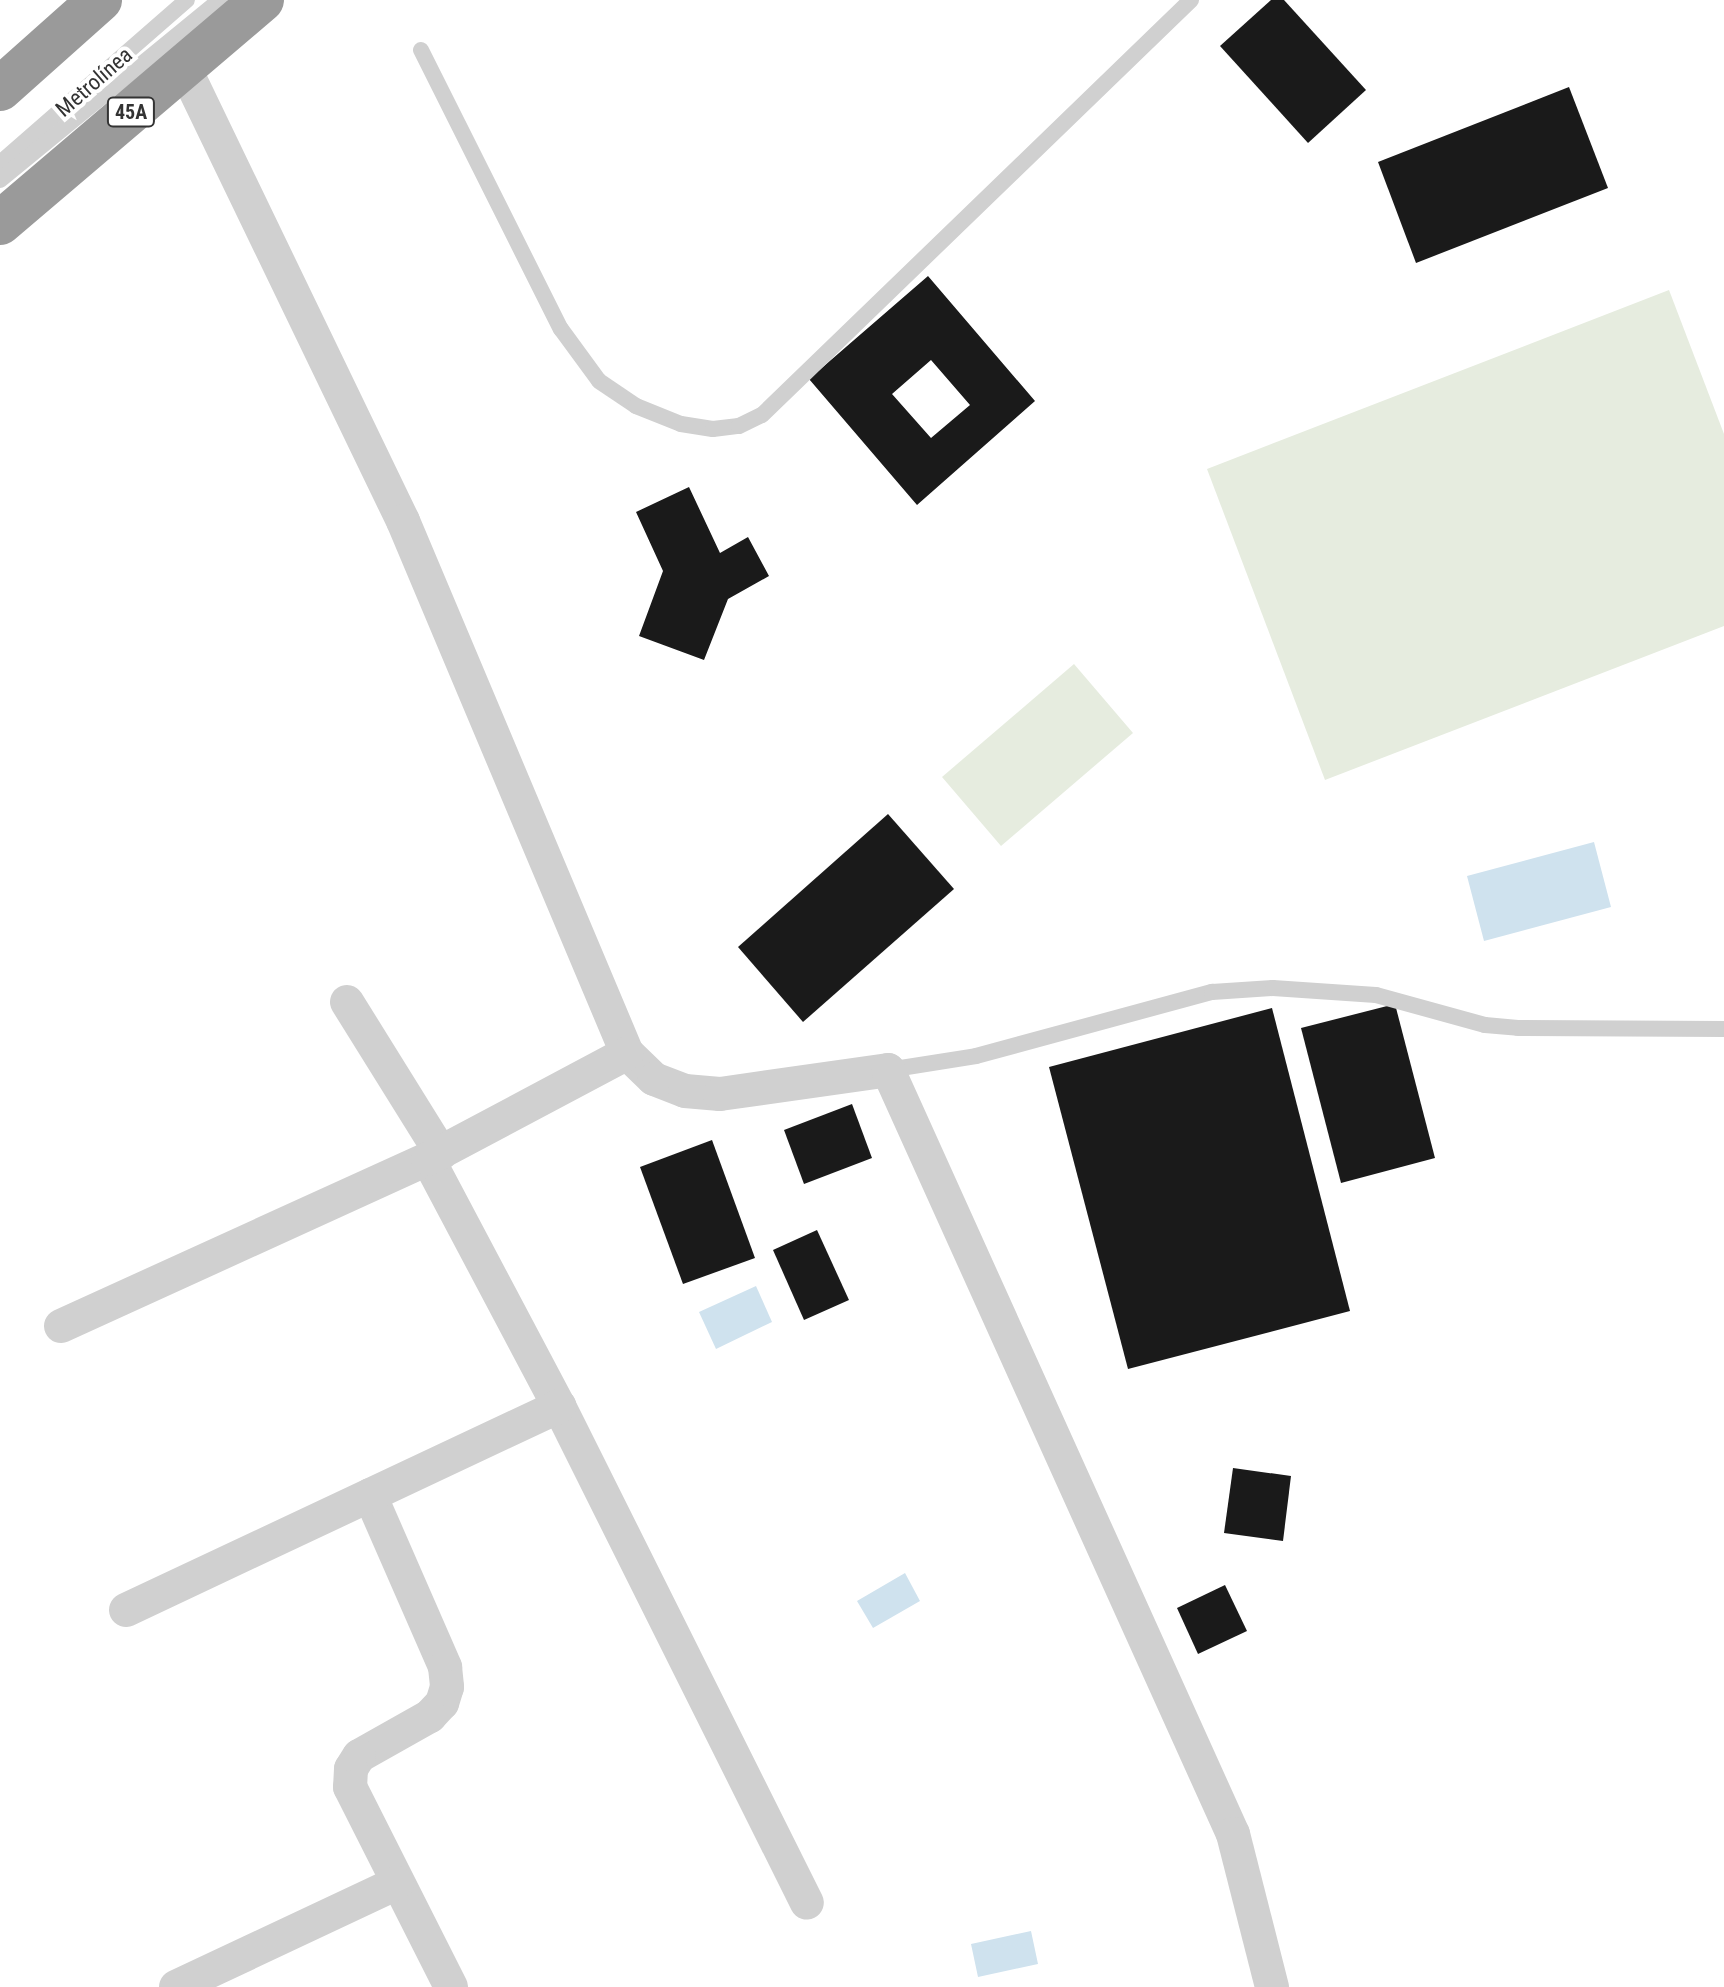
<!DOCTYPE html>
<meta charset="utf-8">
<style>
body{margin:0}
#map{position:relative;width:1724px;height:1987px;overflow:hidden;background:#fff;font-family:"Roboto Condensed",sans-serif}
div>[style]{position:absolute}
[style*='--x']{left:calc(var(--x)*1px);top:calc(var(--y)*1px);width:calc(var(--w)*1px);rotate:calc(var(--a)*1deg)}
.green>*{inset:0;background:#e6ecdf}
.water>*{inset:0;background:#cfe2ee}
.building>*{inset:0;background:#1a1a1a}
.lane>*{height:16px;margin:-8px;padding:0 8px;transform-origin:8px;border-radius:8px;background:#d0d0d0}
.street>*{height:34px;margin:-17px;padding:0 17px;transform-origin:17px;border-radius:17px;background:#d0d0d0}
.highway>*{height:44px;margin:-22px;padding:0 22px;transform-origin:22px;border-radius:22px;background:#9a9a9a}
span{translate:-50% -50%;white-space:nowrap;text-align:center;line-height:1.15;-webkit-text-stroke:8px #fff;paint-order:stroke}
.shield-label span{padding:2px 6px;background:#fff;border:2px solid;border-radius:6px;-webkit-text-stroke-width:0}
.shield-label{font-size:20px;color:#333;font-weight:700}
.street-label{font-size:22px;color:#333}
</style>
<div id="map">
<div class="green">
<i style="clip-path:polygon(1669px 290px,1724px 434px,1724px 626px,1325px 780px,1207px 469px)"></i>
<i style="clip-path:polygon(1074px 664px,1133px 733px,1001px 846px,942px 777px)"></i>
</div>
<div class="water">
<i style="clip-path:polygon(1594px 842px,1611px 907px,1484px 941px,1467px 876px)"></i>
<i style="clip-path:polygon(756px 1286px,772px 1322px,716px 1349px,699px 1312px)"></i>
<i style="clip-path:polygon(905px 1573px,920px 1601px,873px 1628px,857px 1601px)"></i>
<i style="clip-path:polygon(1031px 1931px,1038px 1964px,978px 1977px,971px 1944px)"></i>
</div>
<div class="building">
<i style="clip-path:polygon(1271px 0,1284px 0,1366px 90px,1308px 143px,1220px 46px)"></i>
<i style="clip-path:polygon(1569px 87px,1608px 188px,1416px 263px,1378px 162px)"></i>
<i style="clip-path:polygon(evenodd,928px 276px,1035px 401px,917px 505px,809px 379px,928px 276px,931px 360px,970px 405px,931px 438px,892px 394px,931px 360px)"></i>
<i style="clip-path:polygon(689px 487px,720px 553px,748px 537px,769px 576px,728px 599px,704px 660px,639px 636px,663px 571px,636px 512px)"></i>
<i style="clip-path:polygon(888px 814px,954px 889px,803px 1022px,738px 947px)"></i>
<i style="clip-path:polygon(1395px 1004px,1435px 1158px,1341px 1183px,1301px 1028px)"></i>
<i style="clip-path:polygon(1272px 1008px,1350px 1311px,1128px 1369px,1049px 1067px)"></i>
<i style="clip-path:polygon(852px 1104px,872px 1158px,804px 1184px,784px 1130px)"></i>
<i style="clip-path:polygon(712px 1140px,755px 1258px,683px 1284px,640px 1167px)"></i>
<i style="clip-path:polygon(817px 1230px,849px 1300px,804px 1320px,773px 1250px)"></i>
<i style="clip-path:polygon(1233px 1468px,1291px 1476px,1283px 1541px,1224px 1533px)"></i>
<i style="clip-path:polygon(1225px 1585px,1247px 1631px,1198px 1654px,1177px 1608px)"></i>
</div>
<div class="lane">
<i style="--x:421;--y:50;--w:312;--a:63.4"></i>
<i style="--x:561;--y:329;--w:64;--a:53.8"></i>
<i style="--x:599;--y:381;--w:45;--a:34"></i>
<i style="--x:636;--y:406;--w:48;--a:21.8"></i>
<i style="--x:681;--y:424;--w:32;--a:9"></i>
<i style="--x:713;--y:429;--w:26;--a:-7"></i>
<i style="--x:739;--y:426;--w:25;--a:-26"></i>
<i style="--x:762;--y:415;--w:597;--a:-44.05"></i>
<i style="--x:0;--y:163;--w:248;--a:-41.1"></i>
<i style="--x:0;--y:180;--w:284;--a:-39.3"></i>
<i style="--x:888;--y:1070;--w:89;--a:-9"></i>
<i style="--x:976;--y:1056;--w:245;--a:-15.2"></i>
<i style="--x:1212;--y:992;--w:61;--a:-3.8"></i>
<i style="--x:1273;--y:988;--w:103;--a:3.9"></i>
<i style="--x:1376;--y:995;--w:113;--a:15.4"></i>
<i style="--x:1485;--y:1025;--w:33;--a:5"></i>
<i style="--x:1518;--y:1028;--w:206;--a:0.3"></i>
</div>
<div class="street">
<i style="--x:184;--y:67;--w:504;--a:64.25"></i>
<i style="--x:403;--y:521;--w:577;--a:67.17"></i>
<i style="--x:627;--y:1053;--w:37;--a:44"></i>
<i style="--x:654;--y:1079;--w:33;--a:21"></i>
<i style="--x:685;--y:1091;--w:35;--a:5"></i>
<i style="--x:720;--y:1094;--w:170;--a:-8.1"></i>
<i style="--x:888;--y:1070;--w:838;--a:65.7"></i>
<i style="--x:1233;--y:1834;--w:158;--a:75.7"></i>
<i style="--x:347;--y:1002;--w:178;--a:58.1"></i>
<i style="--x:428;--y:1159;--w:280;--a:62.1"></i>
<i style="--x:559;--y:1406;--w:555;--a:63.48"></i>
<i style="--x:61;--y:1326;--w:403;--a:-24.5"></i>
<i style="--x:428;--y:1159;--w:225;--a:-28"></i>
<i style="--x:370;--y:1495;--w:188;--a:66.4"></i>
<i style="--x:445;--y:1667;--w:20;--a:84"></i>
<i style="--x:447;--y:1687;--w:17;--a:107"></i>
<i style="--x:442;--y:1703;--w:18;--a:133"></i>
<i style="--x:430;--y:1716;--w:81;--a:150.6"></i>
<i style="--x:359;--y:1756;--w:15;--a:122"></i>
<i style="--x:351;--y:1769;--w:18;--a:93"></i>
<i style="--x:350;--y:1787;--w:224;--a:63.2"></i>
<i style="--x:126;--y:1610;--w:479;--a:-25.2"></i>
<i style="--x:176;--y:1987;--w:244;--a:-25.2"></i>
</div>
<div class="highway">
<i style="--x:0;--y:89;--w:134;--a:-41.7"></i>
<i style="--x:0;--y:223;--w:344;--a:-40.4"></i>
</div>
<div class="shield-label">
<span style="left:131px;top:112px">45A</span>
</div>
<div class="street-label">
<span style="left:94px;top:82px;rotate:-41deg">Metrolínea</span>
</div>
</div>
